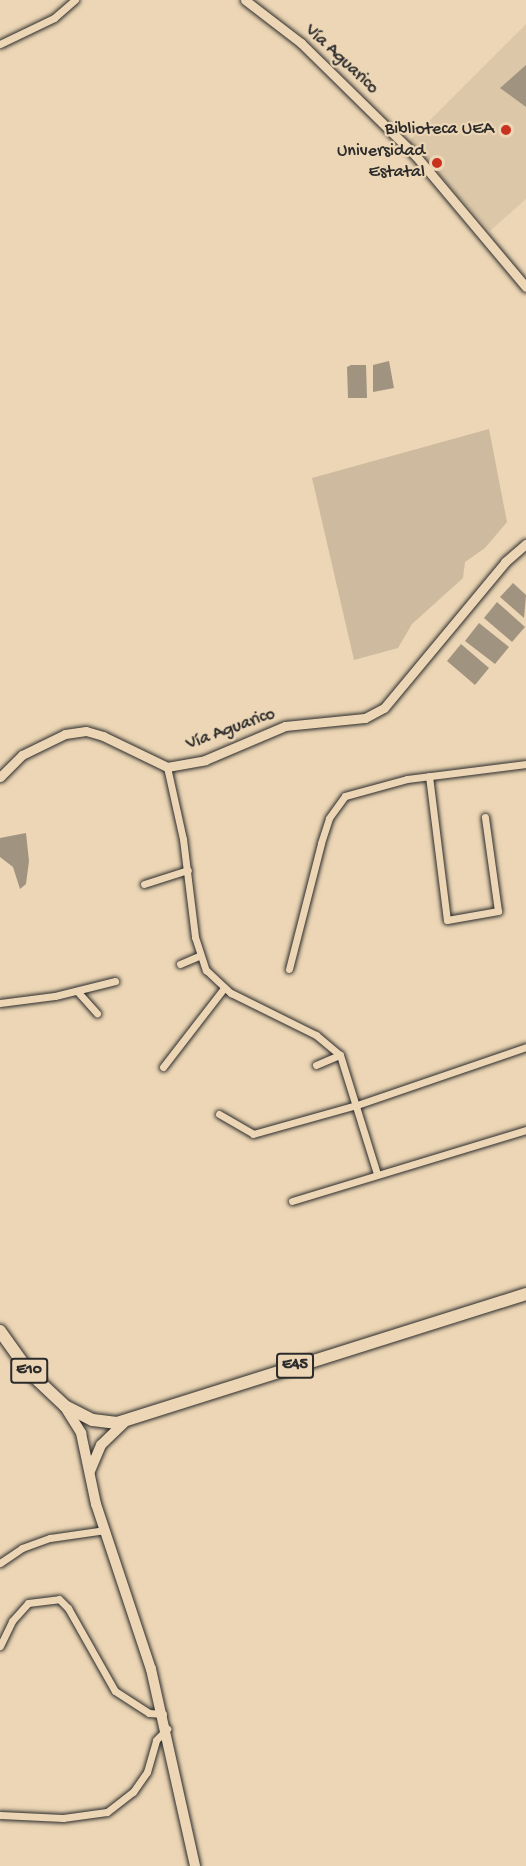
<!DOCTYPE html>
<meta charset="utf-8">
<style>
body{margin:0}
#map{position:relative;width:526px;height:1866px;overflow:hidden;background:#ecd6b5;font-family:"Gochi Hand",sans-serif}
div>[style]{position:absolute}
[style*='--x']{left:calc(var(--x)*1px);top:calc(var(--y)*1px);width:calc(var(--w)*1px);rotate:calc(var(--a)*1deg)}
.built>*{inset:0;background:#dcc8a9}
.green>*{inset:0;background:#cdba9f}
.water>*{inset:0;background:#a0937f}
.roads{filter:drop-shadow(0 0 2px #2b2b2b) drop-shadow(0 0 2px #2b2b2b)}
.minor>*{height:7px;margin:-3.5px;padding:0 3.5px;transform-origin:3.5px;border-radius:3.5px;background:#ecd6b5}
.tertiary>*{height:9px;margin:-4.5px;padding:0 4.5px;transform-origin:4.5px;border-radius:4.5px;background:#ecd6b5}
.secondary>*{height:10px;margin:-5px;padding:0 5px;transform-origin:5px;border-radius:5px;background:#ecd6b5}
.trunk>*{height:12px;margin:-6px;padding:0 6px;transform-origin:6px;border-radius:6px;background:#ecd6b5}
.dots>*{width:16px;height:16px;translate:-50% -50%;box-sizing:border-box;border:3px solid #ecd6b5;border-radius:50%}
span{translate:-50% -50%;white-space:nowrap;text-align:center;line-height:1.15;-webkit-text-stroke:4.5px #ecd6b5;paint-order:stroke}
.shield-label span{padding:2px 4px;background:#ecd6b5;border:2px solid;border-radius:4px;-webkit-text-stroke-width:0}
.shield-label{font-size:16px;color:#2b2b2b;font-weight:700}
.street-label{font-size:18px;color:#2b2b2b}
.poi-label{font-size:18px;color:#2b2b2b}
.right{translate:-100% -50%;text-align:right}
</style>
<div id="map">
<div class="built">
<i style="clip-path:polygon(526px 24px,526px 199px,490px 231px,409px 141px)"></i>
</div>
<div class="green">
<i style="clip-path:polygon(489px 429px,507px 522px,485px 548px,465px 562px,463px 578px,412px 624px,398px 648px,354px 660px,312px 478px)"></i>
</div>
<div class="water">
<i style="clip-path:polygon(526px 65px,526px 107px,500px 88px)"></i>
<i style="clip-path:polygon(389px 361px,394px 388px,373px 392px,373px 365px)"></i>
<i style="clip-path:polygon(351px 365px,366px 365px,367px 398px,348px 398px,347px 367px)"></i>
<i style="clip-path:polygon(513px 583px,526px 595px,524px 618px,500px 597px)"></i>
<i style="clip-path:polygon(497px 602px,525px 627px,512px 642px,484px 618px)"></i>
<i style="clip-path:polygon(479px 623px,509px 647px,495px 664px,465px 641px)"></i>
<i style="clip-path:polygon(461px 644px,489px 668px,475px 685px,447px 661px)"></i>
<i style="clip-path:polygon(26px 833px,29px 861px,26px 884px,20px 889px,13px 867px,0 857px,0 838px)"></i>
</div>
<div class="roads">
<div class="minor">
<i style="--x:0;--y:44;--w:60;--a:-25.7"></i>
<i style="--x:54;--y:18;--w:28;--a:-41"></i>
<i style="--x:167;--y:767;--w:74;--a:77.5"></i>
<i style="--x:183;--y:839;--w:99;--a:83"></i>
<i style="--x:195;--y:937;--w:35;--a:72"></i>
<i style="--x:206;--y:970;--w:34;--a:43"></i>
<i style="--x:231;--y:993;--w:95;--a:26.3"></i>
<i style="--x:316;--y:1035;--w:31;--a:40"></i>
<i style="--x:340;--y:1055;--w:125;--a:72.7"></i>
<i style="--x:429;--y:776;--w:145;--a:82.9"></i>
<i style="--x:447;--y:920;--w:52;--a:-10"></i>
<i style="--x:498;--y:911;--w:95;--a:-97.9"></i>
<i style="--x:144;--y:884;--w:46;--a:-17.7"></i>
<i style="--x:180;--y:964;--w:21;--a:-23"></i>
<i style="--x:289;--y:969;--w:130;--a:-75.7"></i>
<i style="--x:321;--y:843;--w:26;--a:-72"></i>
<i style="--x:329;--y:818;--w:27;--a:-54"></i>
<i style="--x:345;--y:796;--w:64;--a:-15.3"></i>
<i style="--x:407;--y:779;--w:120;--a:-7.2"></i>
<i style="--x:77;--y:991;--w:30;--a:48"></i>
<i style="--x:0;--y:1003;--w:55;--a:-7.3"></i>
<i style="--x:55;--y:996;--w:62;--a:-14"></i>
<i style="--x:316;--y:1065;--w:26;--a:-23"></i>
<i style="--x:163;--y:1067;--w:100;--a:-52.3"></i>
<i style="--x:219;--y:1114;--w:39;--a:30"></i>
<i style="--x:253;--y:1134;--w:108;--a:-15.6"></i>
<i style="--x:357;--y:1105;--w:179;--a:-18.9"></i>
<i style="--x:292;--y:1201;--w:245;--a:-16.9"></i>
<i style="--x:0;--y:1563;--w:27;--a:-34"></i>
<i style="--x:22;--y:1548;--w:30;--a:-20"></i>
<i style="--x:50;--y:1538;--w:56;--a:-8.3"></i>
<i style="--x:0;--y:1646;--w:28;--a:-64"></i>
<i style="--x:12;--y:1621;--w:24;--a:-48"></i>
<i style="--x:28;--y:1603;--w:31;--a:-7"></i>
<i style="--x:59;--y:1599;--w:13;--a:45"></i>
<i style="--x:68;--y:1608;--w:95;--a:60.5"></i>
<i style="--x:115;--y:1691;--w:40;--a:32.9"></i>
<i style="--x:149;--y:1713;--w:14;--a:4"></i>
<i style="--x:0;--y:1815;--w:63;--a:2.7"></i>
<i style="--x:63;--y:1818;--w:44;--a:-7.8"></i>
<i style="--x:107;--y:1812;--w:33;--a:-38"></i>
<i style="--x:133;--y:1792;--w:24;--a:-55"></i>
<i style="--x:147;--y:1772;--w:33;--a:-74"></i>
<i style="--x:156;--y:1740;--w:16;--a:-45"></i>
</div>
<div class="tertiary">
<i style="--x:245;--y:0;--w:71;--a:37.5"></i>
<i style="--x:301;--y:43;--w:161;--a:44.5"></i>
<i style="--x:416;--y:156;--w:171;--a:50"></i>
<i style="--x:0;--y:777;--w:31;--a:-45"></i>
<i style="--x:22;--y:755;--w:48;--a:-26"></i>
<i style="--x:65;--y:734;--w:21;--a:-8"></i>
<i style="--x:86;--y:731;--w:18;--a:16"></i>
<i style="--x:103;--y:736;--w:71;--a:25.8"></i>
<i style="--x:167;--y:767;--w:39;--a:-10"></i>
<i style="--x:205;--y:760;--w:87;--a:-23"></i>
<i style="--x:285;--y:726;--w:80;--a:-5.7"></i>
<i style="--x:365;--y:718;--w:21;--a:-28"></i>
<i style="--x:384;--y:708;--w:190;--a:-50.3"></i>
<i style="--x:505;--y:562;--w:28;--a:-41"></i>
</div>
<div class="secondary">
<i style="--x:65;--y:1407;--w:31;--a:58"></i>
<i style="--x:81;--y:1433;--w:73;--a:78.1"></i>
<i style="--x:96;--y:1504;--w:174;--a:71.6"></i>
<i style="--x:151;--y:1669;--w:202;--a:77.4"></i>
<i style="--x:90;--y:1471;--w:28;--a:-67"></i>
<i style="--x:101;--y:1445;--w:33;--a:-44"></i>
</div>
<div class="trunk">
<i style="--x:0;--y:1331;--w:52;--a:54.5"></i>
<i style="--x:30;--y:1373;--w:48;--a:43.3"></i>
<i style="--x:65;--y:1406;--w:31;--a:27"></i>
<i style="--x:93;--y:1420;--w:24;--a:7"></i>
<i style="--x:117;--y:1423;--w:429;--a:-17.5"></i>
</div>
</div>
<div class="dots">
<i style="left:506px;top:130px;background:#c8321e"></i>
<i style="left:437px;top:163px;background:#c8321e"></i>
</div>
<div class="shield-label">
<span style="left:295px;top:1366px">E45</span>
<span style="left:29px;top:1371px">E10</span>
</div>
<div class="street-label">
<span style="left:341px;top:60px;rotate:43deg">Vía Aguarico</span>
<span style="left:231px;top:730px;rotate:-20deg">Vía Aguarico</span>
</div>
<div class="poi-label">
<span class="right" style="left:494px;top:130px">Biblioteca UEA</span>
<span class="right" style="left:425px;top:163px">Universidad<br>Estatal</span>
</div>
</div>
